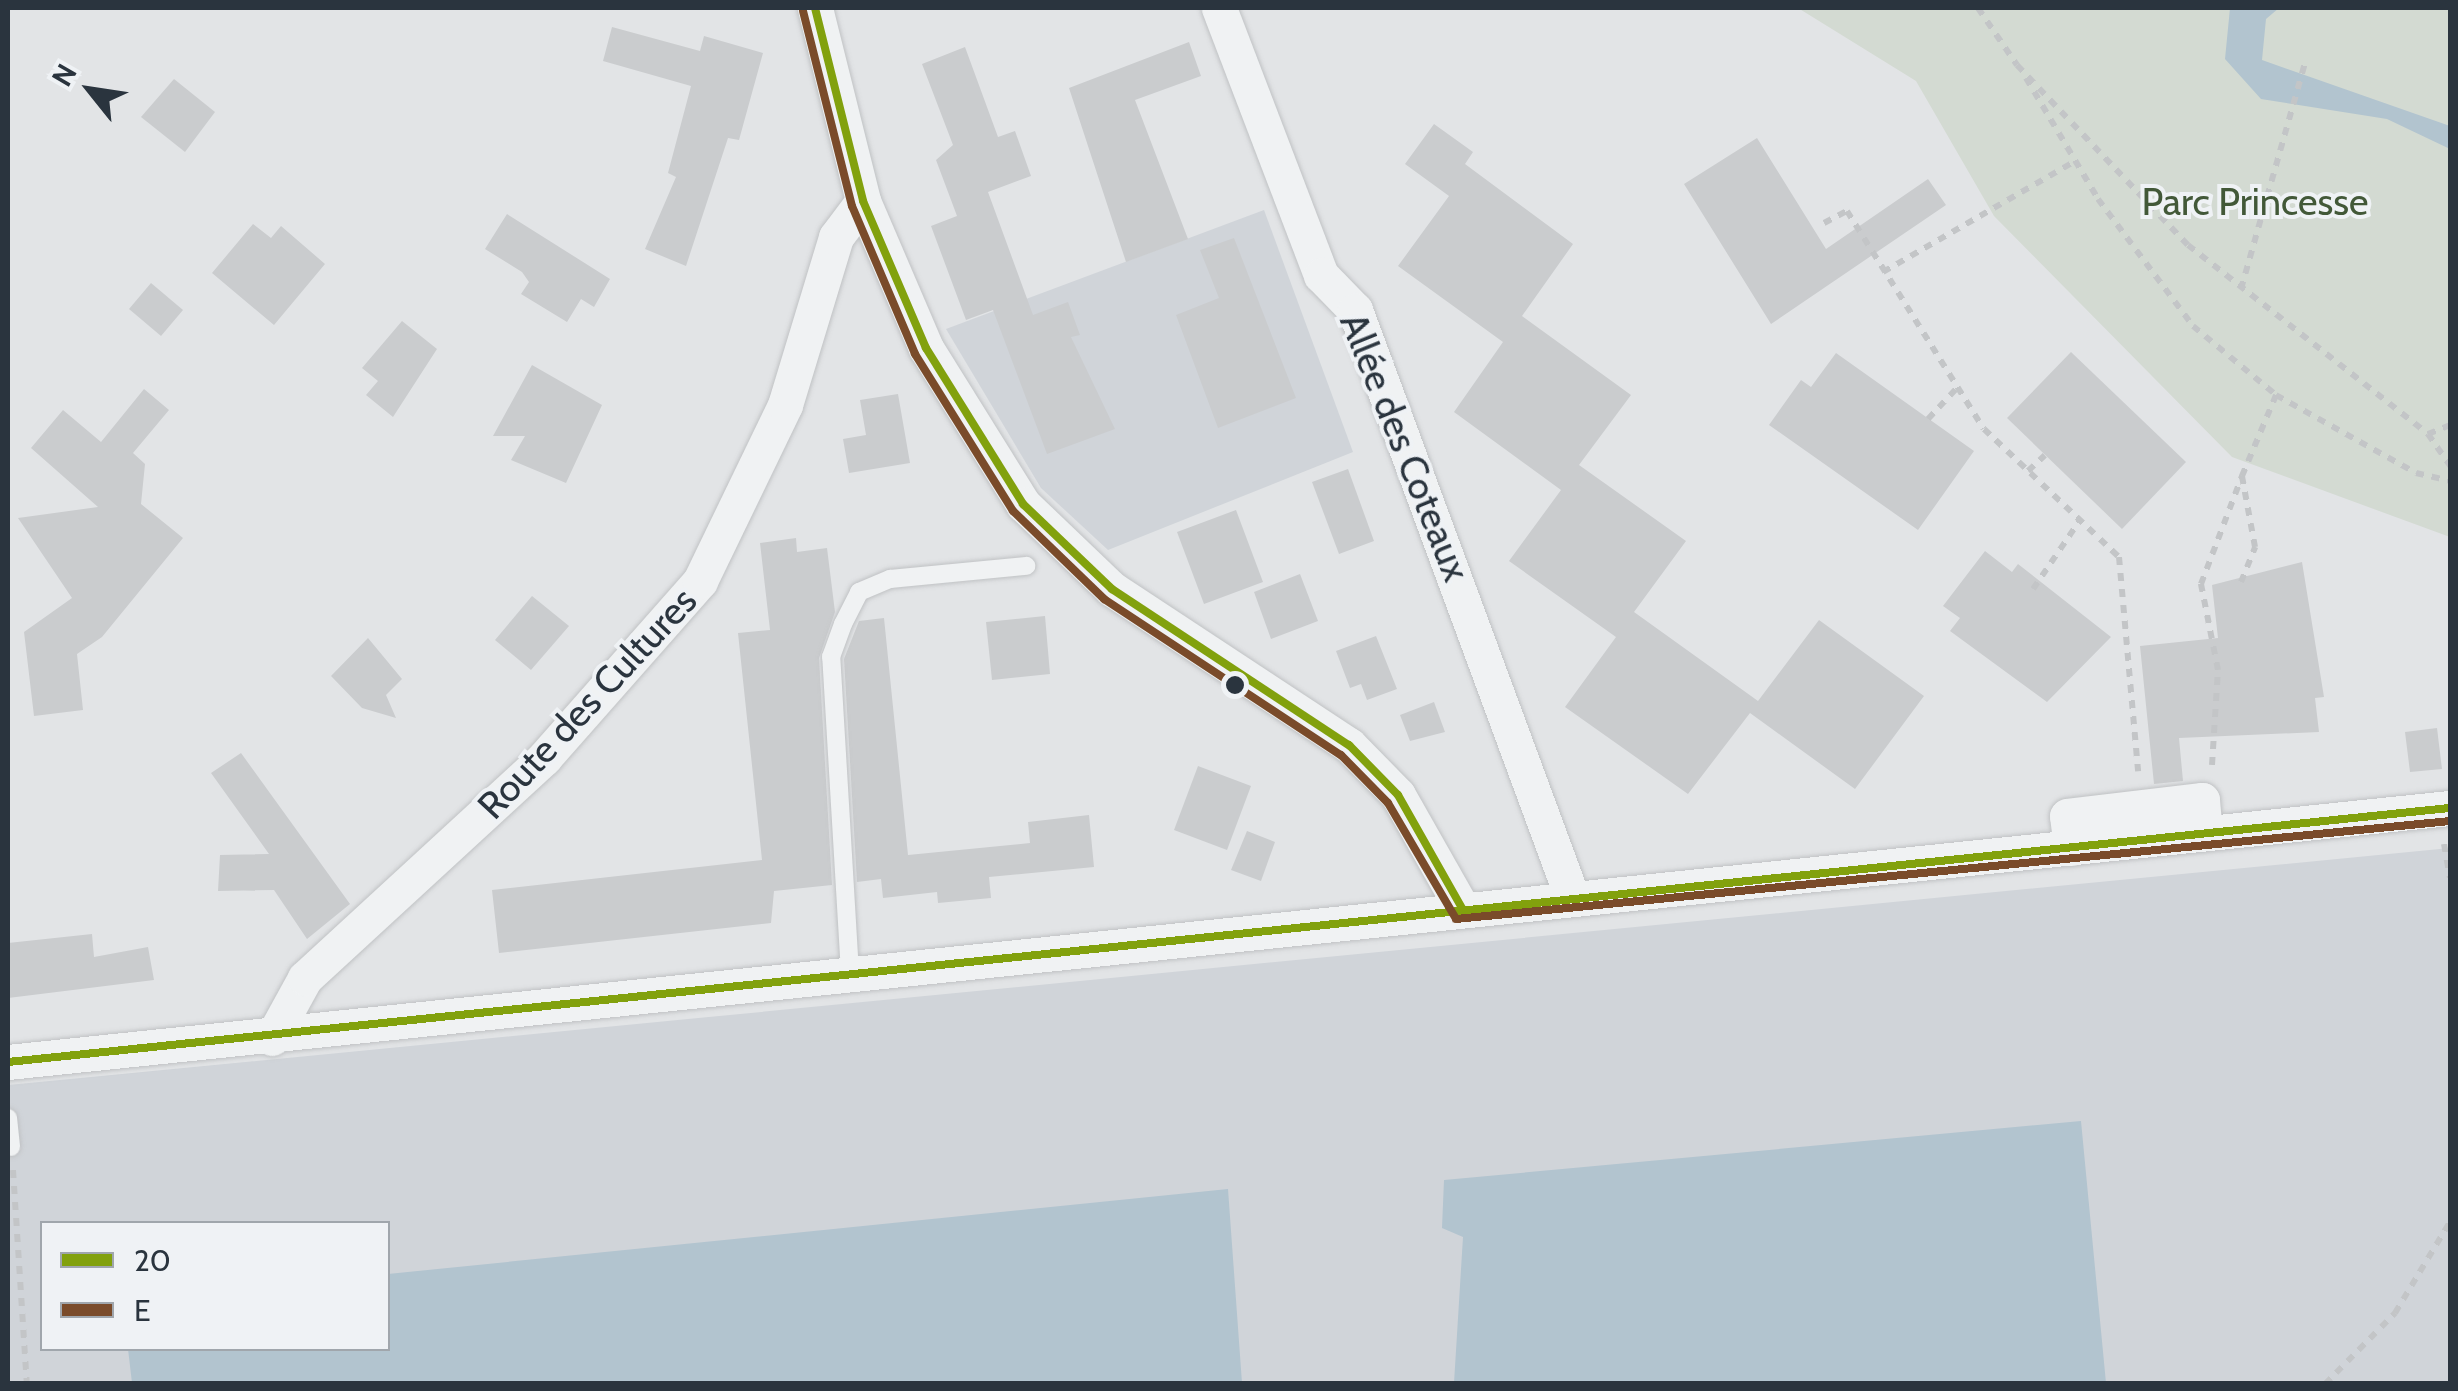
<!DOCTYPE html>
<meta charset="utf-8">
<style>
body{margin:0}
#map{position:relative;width:2458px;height:1391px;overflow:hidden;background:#e2e4e6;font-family:Cabin,sans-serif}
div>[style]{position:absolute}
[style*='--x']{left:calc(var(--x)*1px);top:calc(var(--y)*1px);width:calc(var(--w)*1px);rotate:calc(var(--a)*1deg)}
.built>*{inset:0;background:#d0d4d9}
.green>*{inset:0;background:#d3dad2}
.water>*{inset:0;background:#b2c4cf}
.building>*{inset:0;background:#caccce}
.path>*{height:6px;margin-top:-3px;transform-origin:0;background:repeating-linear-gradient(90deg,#c3c5c7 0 8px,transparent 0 16px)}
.roads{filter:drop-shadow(0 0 2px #c0c2c4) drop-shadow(0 0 2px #c0c2c4)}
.service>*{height:18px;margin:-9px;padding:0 9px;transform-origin:9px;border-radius:9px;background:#f0f2f3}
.minor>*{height:35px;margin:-17.5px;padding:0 17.5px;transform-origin:17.5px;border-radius:17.5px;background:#f0f2f3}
.bus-1>*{height:8px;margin:-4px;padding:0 4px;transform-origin:4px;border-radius:4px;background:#82a10d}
.bus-2>*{height:8px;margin:-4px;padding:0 4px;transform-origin:4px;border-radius:4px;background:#7a4b2a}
.dots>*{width:28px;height:28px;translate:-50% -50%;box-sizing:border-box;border:5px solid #eff2f5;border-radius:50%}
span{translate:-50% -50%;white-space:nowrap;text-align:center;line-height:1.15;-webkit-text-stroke:8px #eff2f5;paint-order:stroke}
.park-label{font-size:38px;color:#425838}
.street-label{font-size:38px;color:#2a343e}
.frame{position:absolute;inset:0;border:10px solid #2a343e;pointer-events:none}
.legend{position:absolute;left:40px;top:1221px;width:350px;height:130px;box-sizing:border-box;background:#eff2f5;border:2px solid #a0a6ac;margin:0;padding:12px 18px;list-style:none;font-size:30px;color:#2a343e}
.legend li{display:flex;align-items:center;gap:20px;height:50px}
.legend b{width:50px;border:2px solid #a0a6ac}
.north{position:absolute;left:40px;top:40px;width:100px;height:100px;-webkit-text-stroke:8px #eff2f5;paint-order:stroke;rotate:300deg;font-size:28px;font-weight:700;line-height:40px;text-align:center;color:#2a343e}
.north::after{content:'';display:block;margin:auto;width:35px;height:45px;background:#2a343e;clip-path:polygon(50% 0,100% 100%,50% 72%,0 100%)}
</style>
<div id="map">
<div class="built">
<i style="clip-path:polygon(1264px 210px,1353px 452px,1108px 550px,1041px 488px,946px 329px)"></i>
<i style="clip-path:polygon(evenodd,2450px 848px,2450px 1383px,8px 1383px,8px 1085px,2450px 848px,42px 1224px,388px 1224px,388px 1348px,42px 1348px,42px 1224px)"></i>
</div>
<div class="green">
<i style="clip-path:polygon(1798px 8px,2450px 8px,2450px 537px,2232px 457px,1994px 216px,1916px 81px)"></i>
</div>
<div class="water">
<i style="clip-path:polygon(2230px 8px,2279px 8px,2266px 19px,2262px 60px,2450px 126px,2450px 149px,2387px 119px,2261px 99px,2225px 59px)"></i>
<i style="clip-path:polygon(2081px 1121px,2106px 1383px,1454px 1383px,1463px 1237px,1442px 1228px,1444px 1180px)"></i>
<i style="clip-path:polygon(1228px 1189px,1242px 1383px,132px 1383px,128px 1349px,388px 1348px,388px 1274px)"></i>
</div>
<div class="building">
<i style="clip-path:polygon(612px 27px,700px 51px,704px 36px,763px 53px,739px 140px,728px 138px,686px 266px,645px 249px,676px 177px,668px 173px,691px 86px,603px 61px)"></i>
<i style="clip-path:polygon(1189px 42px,1201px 76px,1135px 100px,1188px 239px,1126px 262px,1069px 88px)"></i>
<i style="clip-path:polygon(965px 47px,998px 137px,1015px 131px,1031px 176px,988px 192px,1033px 315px,1068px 302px,1080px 335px,1071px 337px,1115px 429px,1047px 454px,993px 310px,966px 320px,931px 226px,957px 216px,936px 160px,953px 145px,922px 64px)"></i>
<i style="clip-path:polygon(174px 79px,215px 112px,185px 152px,141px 117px)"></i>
<i style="clip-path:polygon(1434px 124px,1473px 152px,1465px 164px,1573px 244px,1522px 316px,1631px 395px,1579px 465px,1686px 541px,1634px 612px,1758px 701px,1819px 620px,1924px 696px,1855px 789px,1750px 713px,1688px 794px,1565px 707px,1616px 637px,1509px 561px,1561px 490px,1454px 412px,1503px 342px,1398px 266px,1449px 196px,1405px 164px)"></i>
<i style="clip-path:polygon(1757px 138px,1826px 249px,1928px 179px,1946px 205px,1771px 324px,1684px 184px)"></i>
<i style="clip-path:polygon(507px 214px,610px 279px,594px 307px,581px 299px,567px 322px,521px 294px,529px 282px,522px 272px,485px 249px)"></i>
<i style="clip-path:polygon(253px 224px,271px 238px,281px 226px,325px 264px,274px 325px,212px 273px)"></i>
<i style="clip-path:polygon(1234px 238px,1296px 398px,1218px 428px,1176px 315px,1219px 298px,1200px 250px)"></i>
<i style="clip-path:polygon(151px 283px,183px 310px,161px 336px,129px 309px)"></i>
<i style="clip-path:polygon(402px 321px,437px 349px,393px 417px,366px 395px,378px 381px,362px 368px)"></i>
<i style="clip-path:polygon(2071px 352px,2186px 462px,2122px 529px,2007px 418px)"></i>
<i style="clip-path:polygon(1836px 353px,1974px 451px,1918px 530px,1769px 425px,1801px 380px,1811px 387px)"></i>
<i style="clip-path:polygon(532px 365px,602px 405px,566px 483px,511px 460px,525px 436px,493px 436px)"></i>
<i style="clip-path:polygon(144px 389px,169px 410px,133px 453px,145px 464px,141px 504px,183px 538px,102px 637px,77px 654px,83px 710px,34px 716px,24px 632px,72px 598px,18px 518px,98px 507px,31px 448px,63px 410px,101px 442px)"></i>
<i style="clip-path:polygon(898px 394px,910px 463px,849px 473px,843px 439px,866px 435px,860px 400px)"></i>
<i style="clip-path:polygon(1348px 469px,1374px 541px,1339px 554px,1312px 482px)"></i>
<i style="clip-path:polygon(1236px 510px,1263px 582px,1204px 604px,1177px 532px)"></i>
<i style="clip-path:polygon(796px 538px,797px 552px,827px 548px,835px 612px,819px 658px,832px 885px,774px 891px,771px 923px,499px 953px,492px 890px,762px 860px,738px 633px,770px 630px,760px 543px)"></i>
<i style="clip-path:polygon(1985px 551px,2012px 572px,2018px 564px,2111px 637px,2047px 702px,1950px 631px,1960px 618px,1943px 606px)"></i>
<i style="clip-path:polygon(2302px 562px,2324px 697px,2315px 698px,2319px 732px,2179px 738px,2183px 781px,2154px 784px,2140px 646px,2218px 638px,2212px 585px)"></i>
<i style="clip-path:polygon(1300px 574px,1318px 621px,1271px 639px,1254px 592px)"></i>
<i style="clip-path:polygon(532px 596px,569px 626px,531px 670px,495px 640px)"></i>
<i style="clip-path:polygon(1045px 616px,1050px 674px,992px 680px,986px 622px)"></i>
<i style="clip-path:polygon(884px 618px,908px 855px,1030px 843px,1028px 822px,1089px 815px,1094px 867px,989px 877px,991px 898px,938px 903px,937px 892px,883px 898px,881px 879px,857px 882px,844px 659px,859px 621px)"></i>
<i style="clip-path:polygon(1376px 636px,1397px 689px,1367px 700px,1361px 684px,1350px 688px,1336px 651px)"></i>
<i style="clip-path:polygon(368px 638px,402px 679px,386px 695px,396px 718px,362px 708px,331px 676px)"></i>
<i style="clip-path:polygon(1434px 702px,1445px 732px,1410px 741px,1400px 715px)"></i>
<i style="clip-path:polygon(2437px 728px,2442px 769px,2410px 772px,2405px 732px)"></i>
<i style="clip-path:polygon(241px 753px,350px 904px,307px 939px,274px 890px,218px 891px,220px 855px,269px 854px,211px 773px)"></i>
<i style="clip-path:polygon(1198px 766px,1251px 786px,1227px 850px,1174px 830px)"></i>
<i style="clip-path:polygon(1247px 831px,1275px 842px,1261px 881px,1231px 870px)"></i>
<i style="clip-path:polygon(92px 934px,94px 957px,148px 947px,154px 980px,8px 998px,8px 943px)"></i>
</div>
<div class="path">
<i style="--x:1978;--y:8;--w:69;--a:55.6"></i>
<i style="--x:2017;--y:65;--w:248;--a:46.5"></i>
<i style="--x:2188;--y:245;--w:305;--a:38.2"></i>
<i style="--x:2428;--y:434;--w:39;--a:55"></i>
<i style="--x:2026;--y:78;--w:141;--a:59.2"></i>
<i style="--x:2098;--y:199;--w:159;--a:53.2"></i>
<i style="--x:2193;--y:326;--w:108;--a:39.7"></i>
<i style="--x:2276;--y:395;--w:160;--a:29.1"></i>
<i style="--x:2416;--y:473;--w:35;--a:13"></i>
<i style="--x:1824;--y:223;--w:26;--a:-28"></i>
<i style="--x:1847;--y:211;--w:257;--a:57.9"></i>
<i style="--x:1984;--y:429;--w:186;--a:43.5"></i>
<i style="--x:2119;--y:557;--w:215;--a:84.9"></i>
<i style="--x:1883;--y:272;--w:222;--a:-30"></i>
<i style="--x:2241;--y:289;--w:235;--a:-74.2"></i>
<i style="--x:1928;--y:419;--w:41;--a:-47"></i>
<i style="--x:2428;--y:434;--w:24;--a:-22"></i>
<i style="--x:2028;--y:471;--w:23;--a:-43"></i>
<i style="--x:2241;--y:582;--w:38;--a:-68"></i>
<i style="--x:2255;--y:547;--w:72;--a:-100.4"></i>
<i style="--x:2242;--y:476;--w:88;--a:-67.2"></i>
<i style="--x:2033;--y:589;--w:83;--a:-55.7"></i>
<i style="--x:2212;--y:765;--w:95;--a:-86.4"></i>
<i style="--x:2218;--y:670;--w:88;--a:-101.2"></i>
<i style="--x:2201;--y:584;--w:116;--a:-69.2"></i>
<i style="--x:2444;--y:844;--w:34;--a:80"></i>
<i style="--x:13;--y:1170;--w:214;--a:86.3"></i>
<i style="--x:2325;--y:1384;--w:100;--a:-45.4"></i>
<i style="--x:2395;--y:1313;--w:106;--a:-58.9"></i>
</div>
<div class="roads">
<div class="service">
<i style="--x:850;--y:973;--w:317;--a:-93.4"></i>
<i style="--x:831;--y:657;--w:35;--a:-70"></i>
<i style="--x:843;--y:624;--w:36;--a:-63"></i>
<i style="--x:859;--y:592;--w:34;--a:-23"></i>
<i style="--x:890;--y:579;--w:137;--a:-5.5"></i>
<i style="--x:8;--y:1118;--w:29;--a:84"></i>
</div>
<div class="minor">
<i style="--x:815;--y:8;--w:199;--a:76"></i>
<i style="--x:863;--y:201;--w:160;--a:66.8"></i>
<i style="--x:926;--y:348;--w:184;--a:58.1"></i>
<i style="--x:1023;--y:504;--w:123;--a:43.7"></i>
<i style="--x:1112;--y:589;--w:284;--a:33.4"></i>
<i style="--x:1349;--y:745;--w:70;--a:45.6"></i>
<i style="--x:1398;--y:795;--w:130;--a:60.5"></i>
<i style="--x:1219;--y:8;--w:286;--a:69.1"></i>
<i style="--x:1321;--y:275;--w:49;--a:45.8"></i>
<i style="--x:1355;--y:310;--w:626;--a:69.71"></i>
<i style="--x:2071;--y:848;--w:32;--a:-97"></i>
<i style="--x:2067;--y:816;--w:136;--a:-6.8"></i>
<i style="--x:2202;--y:800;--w:33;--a:85"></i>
<i style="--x:272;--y:1038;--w:68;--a:-61.2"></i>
<i style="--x:305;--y:978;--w:325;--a:-42.6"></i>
<i style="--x:544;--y:758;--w:236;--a:-48.6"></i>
<i style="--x:700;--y:581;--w:195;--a:-64.2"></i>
<i style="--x:785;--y:405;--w:176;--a:-73.1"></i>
<i style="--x:836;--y:237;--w:45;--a:-53.1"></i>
<i style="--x:8;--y:1062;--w:2455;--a:-5.94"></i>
</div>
</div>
<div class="bus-1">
<i style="--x:815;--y:8;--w:199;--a:76"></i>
<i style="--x:863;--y:201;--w:160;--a:66.8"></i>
<i style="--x:926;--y:348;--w:184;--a:58.1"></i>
<i style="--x:1023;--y:504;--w:123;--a:43.7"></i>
<i style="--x:1112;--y:589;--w:284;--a:33.4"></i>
<i style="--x:1349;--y:745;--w:70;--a:45.6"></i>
<i style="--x:1398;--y:795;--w:130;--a:60.5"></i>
<i style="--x:8;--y:1062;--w:2455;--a:-5.94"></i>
</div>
<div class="bus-2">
<i style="--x:803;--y:11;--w:201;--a:75.9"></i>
<i style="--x:852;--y:206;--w:161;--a:66.9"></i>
<i style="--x:915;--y:354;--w:185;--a:58"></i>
<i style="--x:1013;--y:511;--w:127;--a:44"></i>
<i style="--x:1104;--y:599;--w:284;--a:33.4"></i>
<i style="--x:1341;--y:755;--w:67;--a:45.6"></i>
<i style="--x:1388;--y:803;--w:134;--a:59.6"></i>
<i style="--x:1456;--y:919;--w:999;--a:-5.63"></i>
</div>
<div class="dots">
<i style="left:1235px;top:685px;background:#2a343e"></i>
</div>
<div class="park-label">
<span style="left:2255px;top:202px">Parc Princesse</span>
</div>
<div class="street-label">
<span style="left:1405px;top:447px;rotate:68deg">Allée des Coteaux</span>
<span style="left:587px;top:703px;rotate:-47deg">Route des Cultures</span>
</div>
<div class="frame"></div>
<ul class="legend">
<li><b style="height:12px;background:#82a10d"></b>20</li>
<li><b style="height:12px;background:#7a4b2a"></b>E</li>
</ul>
<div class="north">N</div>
</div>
